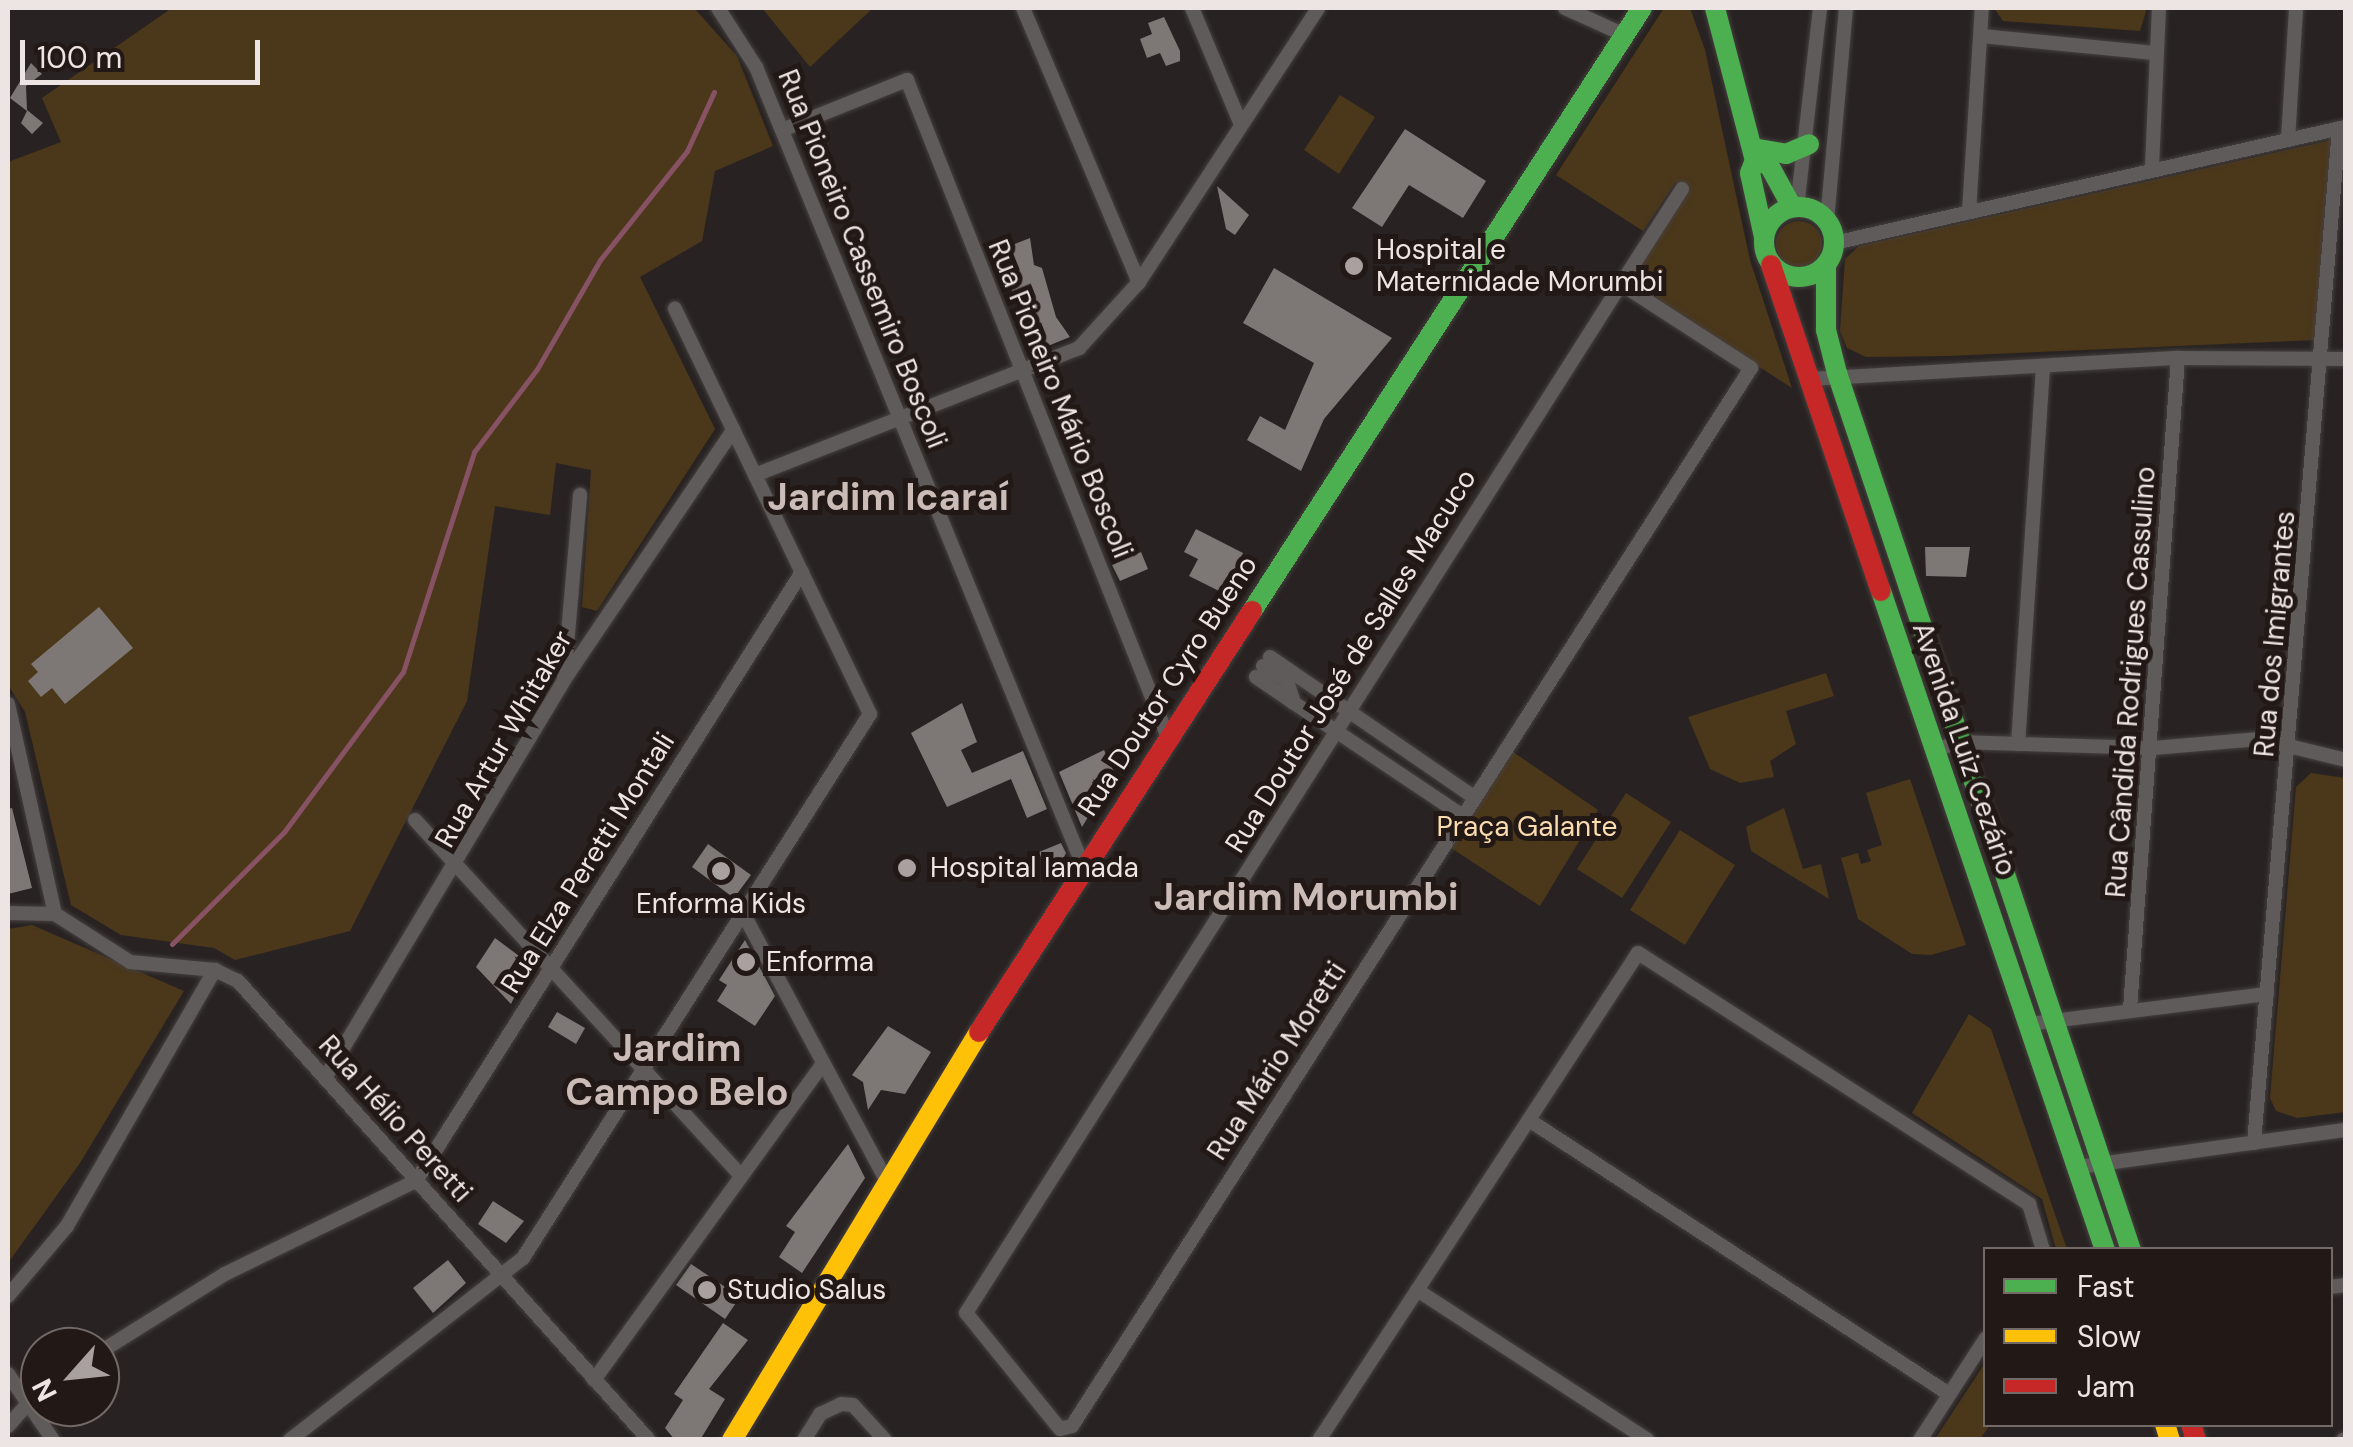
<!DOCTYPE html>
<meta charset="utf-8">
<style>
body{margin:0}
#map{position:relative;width:2353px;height:1447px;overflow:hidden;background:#282322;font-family:"DM Sans",sans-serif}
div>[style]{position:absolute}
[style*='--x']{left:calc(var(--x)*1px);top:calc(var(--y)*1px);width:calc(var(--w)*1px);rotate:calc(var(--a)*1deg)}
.green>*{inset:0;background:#4b371a}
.round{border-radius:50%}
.stream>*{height:5px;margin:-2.5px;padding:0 2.5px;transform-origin:2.5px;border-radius:2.5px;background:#875264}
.building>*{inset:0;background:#7d7876}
.roads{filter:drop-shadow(0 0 2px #45403f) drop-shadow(0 0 2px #45403f)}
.street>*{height:14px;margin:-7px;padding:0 7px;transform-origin:7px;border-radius:7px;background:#5f5b5a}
.fast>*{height:20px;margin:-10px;padding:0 10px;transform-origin:10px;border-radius:10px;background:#4caf50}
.fast>.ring{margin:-10px;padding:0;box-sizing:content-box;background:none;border:20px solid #4caf50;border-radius:50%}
.slow>*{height:20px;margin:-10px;padding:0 10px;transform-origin:10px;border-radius:10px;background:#ffc107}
.jam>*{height:20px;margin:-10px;padding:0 10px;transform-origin:10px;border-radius:10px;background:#c62828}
.dots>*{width:28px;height:28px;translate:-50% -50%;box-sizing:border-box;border:5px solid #221815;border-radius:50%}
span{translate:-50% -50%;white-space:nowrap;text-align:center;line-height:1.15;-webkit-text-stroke:10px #221815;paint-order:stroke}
.poi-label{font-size:28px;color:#ede5e3}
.left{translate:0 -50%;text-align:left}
.street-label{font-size:28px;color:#ede5e3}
.park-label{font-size:28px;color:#fbdbb0}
.district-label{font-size:38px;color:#cbbcb8;font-weight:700}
.frame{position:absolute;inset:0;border:10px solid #ede5e3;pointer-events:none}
.legend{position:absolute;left:1983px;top:1247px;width:350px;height:180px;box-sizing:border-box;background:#221815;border:2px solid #736a67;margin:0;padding:12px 18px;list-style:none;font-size:30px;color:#ede5e3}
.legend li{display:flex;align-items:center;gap:20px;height:50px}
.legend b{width:50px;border:2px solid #736a67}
.north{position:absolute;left:20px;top:1327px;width:100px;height:100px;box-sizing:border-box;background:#221815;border:2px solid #736a67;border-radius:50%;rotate:243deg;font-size:28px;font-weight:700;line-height:40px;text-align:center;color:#ede5e3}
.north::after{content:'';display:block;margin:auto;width:35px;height:45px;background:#a8a19f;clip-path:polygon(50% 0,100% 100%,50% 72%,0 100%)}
.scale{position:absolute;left:20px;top:40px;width:240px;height:45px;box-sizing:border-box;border:5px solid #ede5e3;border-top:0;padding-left:12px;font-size:30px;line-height:35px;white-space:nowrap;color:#ede5e3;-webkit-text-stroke:8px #221815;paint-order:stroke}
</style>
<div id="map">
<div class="green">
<i style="clip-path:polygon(172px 8px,694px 8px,737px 56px,773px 146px,715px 171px,702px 241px,640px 277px,715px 429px,597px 611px,582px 607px,591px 470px,556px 463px,550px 515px,495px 506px,467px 701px,350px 931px,235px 960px,214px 948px,121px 935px,71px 905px,25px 712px,8px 685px,8px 162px,61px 142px,42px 98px)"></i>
<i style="clip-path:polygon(762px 8px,873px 8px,810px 67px)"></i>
<i style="clip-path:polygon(1664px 8px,1690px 8px,1705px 50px,1750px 260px,1792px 388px,1629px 283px,1688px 191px,1675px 183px,1643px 231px,1556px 175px)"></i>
<i style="clip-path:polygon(1994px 8px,2147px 8px,2140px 31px,2003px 21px)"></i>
<i style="clip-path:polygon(1340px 95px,1375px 117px,1339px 174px,1304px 150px)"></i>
<i style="clip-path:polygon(2332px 140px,2317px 340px,1948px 356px,1866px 357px,1847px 348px,1840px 331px,1845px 259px,1859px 246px)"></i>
<i class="round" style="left:1776px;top:221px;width:46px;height:46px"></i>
<i style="clip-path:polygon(1826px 673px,1834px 696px,1786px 711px,1796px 744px,1770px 761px,1774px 777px,1740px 783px,1710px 769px,1688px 717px)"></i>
<i style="clip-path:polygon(1513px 752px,1598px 810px,1540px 906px,1451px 848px)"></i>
<i style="clip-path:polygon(2311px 773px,2345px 778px,2346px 1112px,2297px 1118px,2276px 1111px,2270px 1098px,2296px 787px)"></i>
<i style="clip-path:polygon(1910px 779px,1966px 945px,1931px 955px,1912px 954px,1858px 919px,1841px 858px,1858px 853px,1861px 864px,1871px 861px,1867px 850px,1882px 845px,1866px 793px)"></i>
<i style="clip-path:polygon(1626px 793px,1671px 822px,1622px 898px,1577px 869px)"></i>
<i style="clip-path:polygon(1784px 808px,1803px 869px,1821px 864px,1829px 899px,1751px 851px,1746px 827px)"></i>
<i style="clip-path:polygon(1680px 830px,1735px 865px,1685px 945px,1630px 910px)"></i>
<i style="clip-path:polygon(32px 925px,184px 991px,80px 1163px,8px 1263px,8px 929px)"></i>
<i style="clip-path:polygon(1969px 1014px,1991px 1029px,2067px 1249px,2056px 1249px,2042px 1199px,1912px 1113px)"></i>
<i style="clip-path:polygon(1985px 1363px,1990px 1425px,1980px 1439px,1935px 1439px)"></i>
</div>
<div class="stream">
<i style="--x:172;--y:944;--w:158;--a:-45"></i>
<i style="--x:284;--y:832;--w:199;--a:-53.4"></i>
<i style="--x:403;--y:672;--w:231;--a:-72.1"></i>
<i style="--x:474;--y:452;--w:104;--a:-52.8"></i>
<i style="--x:537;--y:369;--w:126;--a:-60"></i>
<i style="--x:600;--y:260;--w:139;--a:-51.4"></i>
<i style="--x:687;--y:151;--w:65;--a:-65.4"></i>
</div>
<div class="building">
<i style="clip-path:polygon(1164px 17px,1180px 51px,1180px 61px,1166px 66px,1160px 53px,1147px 58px,1140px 39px,1152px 34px,1148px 23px)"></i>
<i style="clip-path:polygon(31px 63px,42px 74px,26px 86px,27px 110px,43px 123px,32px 134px,21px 123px,27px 111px,10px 98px)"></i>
<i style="clip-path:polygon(1405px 129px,1486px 181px,1463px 218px,1409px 185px,1382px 227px,1352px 208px)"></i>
<i style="clip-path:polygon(1217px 186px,1249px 215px,1235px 235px,1226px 229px)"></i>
<i style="clip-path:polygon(1030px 238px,1034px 265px,1042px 268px,1056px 317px,1070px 337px,1038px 350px,995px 252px)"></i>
<i style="clip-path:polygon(1274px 268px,1392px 338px,1324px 419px,1301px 471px,1247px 440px,1260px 416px,1285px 430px,1314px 363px,1243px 323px)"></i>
<i style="clip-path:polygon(1196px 529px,1243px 553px,1223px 593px,1189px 576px,1198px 559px,1184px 552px)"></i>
<i style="clip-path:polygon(1925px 547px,1970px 547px,1966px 577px,1926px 576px)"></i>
<i style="clip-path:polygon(1141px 552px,1148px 569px,1120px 581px,1112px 565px)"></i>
<i style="clip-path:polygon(99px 607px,133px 648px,65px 704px,52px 688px,41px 697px,28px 681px,38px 672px,31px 664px)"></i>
<i style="clip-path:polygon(962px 703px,977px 742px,961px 750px,972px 773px,1023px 751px,1047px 809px,1027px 818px,1011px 779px,947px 807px,911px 733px)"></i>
<i style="clip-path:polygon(1104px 750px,1114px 772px,1092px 782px,1099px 799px,1082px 827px,1059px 772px)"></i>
<i style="clip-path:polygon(12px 808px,32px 888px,8px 894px,8px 809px)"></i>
<i style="clip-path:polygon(1061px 843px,1066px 853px,1057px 870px,1046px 870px,1039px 852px)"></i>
<i style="clip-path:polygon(708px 844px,751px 875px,734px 898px,692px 867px)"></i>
<i style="clip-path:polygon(495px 938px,530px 964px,511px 1004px,476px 967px)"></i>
<i style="clip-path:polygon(745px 940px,775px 996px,755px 1026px,717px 1001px,727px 985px,719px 980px)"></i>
<i style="clip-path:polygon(557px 1012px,585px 1028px,576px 1044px,548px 1027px)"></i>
<i style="clip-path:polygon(888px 1026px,931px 1052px,905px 1094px,881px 1090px,868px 1110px,863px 1082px,852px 1075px)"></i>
<i style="clip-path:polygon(848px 1144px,865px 1178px,802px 1273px,779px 1257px,795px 1232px,786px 1226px)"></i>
<i style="clip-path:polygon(493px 1201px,524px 1221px,506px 1243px,478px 1224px)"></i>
<i style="clip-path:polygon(448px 1260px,466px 1283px,433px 1313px,413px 1288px)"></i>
<i style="clip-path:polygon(691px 1264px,740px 1297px,725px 1319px,676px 1285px)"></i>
<i style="clip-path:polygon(723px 1323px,748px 1340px,709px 1389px,725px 1399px,700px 1440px,675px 1440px,665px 1428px,683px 1400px,674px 1394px)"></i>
</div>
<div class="roads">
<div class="street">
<i style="--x:718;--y:8;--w:70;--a:57.2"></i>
<i style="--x:756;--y:67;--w:866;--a:67.73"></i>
<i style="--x:1023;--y:8;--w:298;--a:67.1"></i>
<i style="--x:1192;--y:8;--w:124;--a:67.2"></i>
<i style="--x:1565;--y:8;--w:60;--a:24.4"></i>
<i style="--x:1981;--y:36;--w:175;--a:5.6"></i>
<i style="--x:782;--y:130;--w:135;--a:-21.8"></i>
<i style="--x:907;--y:80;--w:708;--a:68.36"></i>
<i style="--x:2288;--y:140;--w:132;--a:-86.5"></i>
<i style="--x:2152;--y:167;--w:159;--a:-87.5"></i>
<i style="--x:1797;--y:207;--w:200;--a:-83.4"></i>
<i style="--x:1969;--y:212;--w:204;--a:-86.4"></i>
<i style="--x:1827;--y:221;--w:214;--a:-84.9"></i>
<i style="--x:1834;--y:243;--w:524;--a:-12.79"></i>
<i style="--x:1621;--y:284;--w:155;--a:32.9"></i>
<i style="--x:1751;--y:368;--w:1257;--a:122.69"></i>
<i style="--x:1072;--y:1426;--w:12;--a:166"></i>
<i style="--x:1060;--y:1429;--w:149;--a:-129"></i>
<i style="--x:966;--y:1313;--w:1220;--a:-57.52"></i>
<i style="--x:1621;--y:284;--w:113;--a:-57.3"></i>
<i style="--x:1810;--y:379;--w:369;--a:-3.3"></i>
<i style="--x:2178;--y:358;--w:168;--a:0.3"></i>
<i style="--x:755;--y:475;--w:348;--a:-21.4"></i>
<i style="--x:1079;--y:348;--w:89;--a:-47.7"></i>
<i style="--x:1139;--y:282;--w:327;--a:-56.8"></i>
<i style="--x:1270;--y:657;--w:249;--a:34.5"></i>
<i style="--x:1263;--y:666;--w:28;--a:32"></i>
<i style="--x:1287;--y:681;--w:23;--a:72"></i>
<i style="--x:1294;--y:703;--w:203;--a:33.8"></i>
<i style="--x:1256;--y:677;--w:46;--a:34.4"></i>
<i style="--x:564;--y:679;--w:185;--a:-85"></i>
<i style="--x:8;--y:704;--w:215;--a:77.4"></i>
<i style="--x:2018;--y:744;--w:379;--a:-86.2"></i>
<i style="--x:1936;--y:750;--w:23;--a:-20"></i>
<i style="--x:1958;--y:742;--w:195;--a:1.8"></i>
<i style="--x:2153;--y:748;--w:107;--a:-4.8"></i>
<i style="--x:2260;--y:739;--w:89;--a:13.7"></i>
<i style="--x:415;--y:820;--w:479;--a:47.5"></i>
<i style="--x:8;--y:913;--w:47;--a:1.2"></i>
<i style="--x:743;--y:913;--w:301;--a:61.8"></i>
<i style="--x:55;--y:914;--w:89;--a:32.6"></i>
<i style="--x:130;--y:962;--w:85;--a:5.4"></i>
<i style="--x:215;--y:970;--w:25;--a:26"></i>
<i style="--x:238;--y:981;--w:616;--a:48.16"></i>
<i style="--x:2130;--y:1009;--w:653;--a:-85.78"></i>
<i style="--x:2029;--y:1024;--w:240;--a:-7.2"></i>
<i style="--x:325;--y:1078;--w:464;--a:-59"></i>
<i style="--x:564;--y:680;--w:302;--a:-55.9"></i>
<i style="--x:1529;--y:1120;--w:501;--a:33.12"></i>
<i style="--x:2254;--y:1143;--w:1018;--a:-85.21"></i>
<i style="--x:2078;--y:1167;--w:271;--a:-7.9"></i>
<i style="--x:2330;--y:1287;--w:16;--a:-7"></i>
<i style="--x:1417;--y:1290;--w:275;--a:33"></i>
<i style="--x:8;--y:1296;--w:92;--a:-49.9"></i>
<i style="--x:67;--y:1226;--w:296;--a:-60"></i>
<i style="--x:100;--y:1352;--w:147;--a:-32"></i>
<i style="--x:225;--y:1274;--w:212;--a:-26"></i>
<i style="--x:416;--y:1181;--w:721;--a:-57.63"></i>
<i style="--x:8;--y:1374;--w:80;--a:55.7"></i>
<i style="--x:594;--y:1380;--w:390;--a:-54.1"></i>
<i style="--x:8;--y:1426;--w:48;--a:-48.4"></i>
<i style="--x:290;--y:1440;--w:296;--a:-38"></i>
<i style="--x:523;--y:1258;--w:645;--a:-57.47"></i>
<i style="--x:870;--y:714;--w:450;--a:-115.7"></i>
<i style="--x:804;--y:1440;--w:31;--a:-58"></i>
<i style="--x:820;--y:1414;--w:23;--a:-25"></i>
<i style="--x:841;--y:1404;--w:12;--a:5"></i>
<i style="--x:853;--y:1405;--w:47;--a:47.6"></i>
<i style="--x:1319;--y:1440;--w:582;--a:-56.77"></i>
<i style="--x:1638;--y:953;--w:465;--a:32.7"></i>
<i style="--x:2029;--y:1204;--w:48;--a:73.1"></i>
<i style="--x:1920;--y:1440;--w:121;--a:-57.1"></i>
<i style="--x:2343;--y:1440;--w:3;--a:-18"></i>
</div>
<div class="fast">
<i style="--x:1715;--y:8;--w:157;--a:75.3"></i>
<i style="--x:1755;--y:160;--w:14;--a:111"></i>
<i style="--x:1750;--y:173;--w:66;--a:77.7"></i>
<i style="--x:1753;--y:148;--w:34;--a:10"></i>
<i style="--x:1786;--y:154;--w:25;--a:-23"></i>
<i style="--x:1755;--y:160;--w:15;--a:20"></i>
<i style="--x:1769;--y:165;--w:48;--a:61.3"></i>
<i class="ring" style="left:1764px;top:207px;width:50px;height:50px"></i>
<i style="--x:1826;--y:265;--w:65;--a:90"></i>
<i style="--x:1826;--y:330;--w:44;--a:75.7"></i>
<i style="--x:1837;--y:373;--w:925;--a:71.47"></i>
<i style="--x:1881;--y:591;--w:696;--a:71.23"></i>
<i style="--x:1252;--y:611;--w:718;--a:-57.11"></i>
</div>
<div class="slow">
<i style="--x:2165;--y:1424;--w:17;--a:73"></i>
<i style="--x:732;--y:1440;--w:477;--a:-58.8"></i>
</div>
<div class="jam">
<i style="--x:1771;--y:265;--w:344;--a:71.4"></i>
<i style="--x:979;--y:1032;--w:502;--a:-57.04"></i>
<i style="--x:2191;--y:1424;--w:17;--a:73"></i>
</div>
</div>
<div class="dots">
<i style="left:1354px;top:266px;background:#a8a19f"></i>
<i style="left:907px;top:868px;background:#a8a19f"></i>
<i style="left:721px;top:871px;background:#a8a19f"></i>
<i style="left:746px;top:962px;background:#a8a19f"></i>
<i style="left:707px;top:1290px;background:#a8a19f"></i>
</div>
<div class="poi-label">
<span class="left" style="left:1376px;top:266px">Hospital e<br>Maternidade Morumbi</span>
<span class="left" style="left:930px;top:868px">Hospital Iamada</span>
<span style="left:721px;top:904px">Enforma Kids</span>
<span class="left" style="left:766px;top:962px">Enforma</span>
<span class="left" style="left:727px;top:1290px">Studio Salus</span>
</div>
<div class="street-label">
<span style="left:862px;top:259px;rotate:68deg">Rua Pioneiro Cassemiro Boscoli</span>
<span style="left:1060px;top:399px;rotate:68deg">Rua Pioneiro Mário Boscoli</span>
<span style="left:2275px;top:634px;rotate:-85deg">Rua dos Imigrantes</span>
<span style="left:1351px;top:661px;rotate:-58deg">Rua Doutor José de Salles Macuco</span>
<span style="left:2131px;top:682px;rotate:-86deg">Rua Cândida Rodrigues Cassulino</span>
<span style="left:1168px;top:686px;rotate:-57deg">Rua Doutor Cyro Bueno</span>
<span style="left:504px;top:739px;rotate:-60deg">Rua Artur Whitaker</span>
<span style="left:1964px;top:749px;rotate:71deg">Avenida Luiz Cezário</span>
<span style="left:588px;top:863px;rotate:-58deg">Rua Elza Peretti Montali</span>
<span style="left:1277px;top:1061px;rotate:-57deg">Rua Mário Moretti</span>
<span style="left:395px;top:1119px;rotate:48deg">Rua Hélio Peretti</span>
</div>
<div class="park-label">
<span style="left:1527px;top:827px">Praça Galante</span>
</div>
<div class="district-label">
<span style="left:888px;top:498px">Jardim Icaraí</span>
<span style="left:1306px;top:898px">Jardim Morumbi</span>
<span style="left:677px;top:1071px">Jardim<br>Campo Belo</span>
</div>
<div class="frame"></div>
<ul class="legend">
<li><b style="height:12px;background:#4caf50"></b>Fast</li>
<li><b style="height:12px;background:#ffc107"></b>Slow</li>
<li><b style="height:12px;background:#c62828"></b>Jam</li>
</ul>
<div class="north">N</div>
<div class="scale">100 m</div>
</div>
